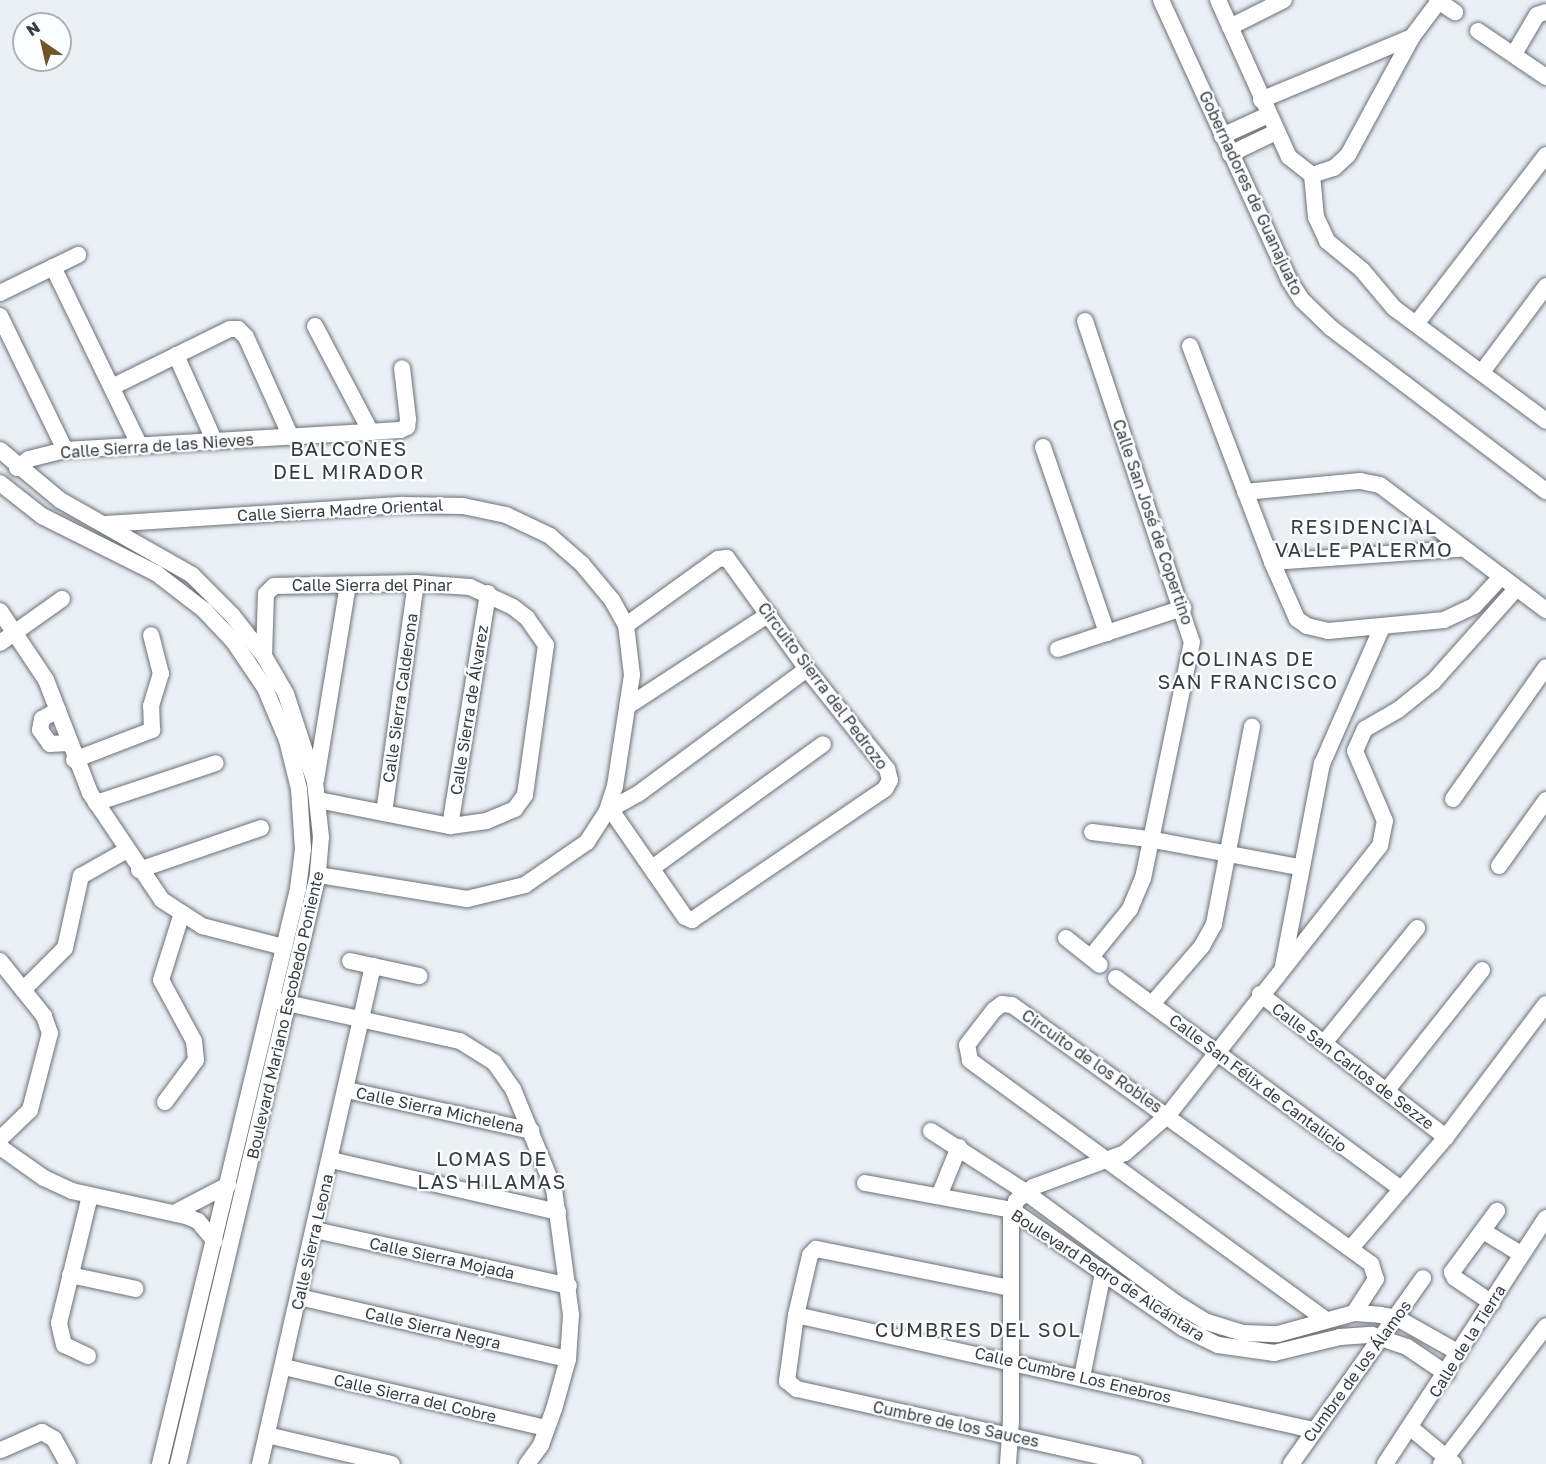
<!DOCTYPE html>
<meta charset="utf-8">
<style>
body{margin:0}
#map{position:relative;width:1546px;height:1464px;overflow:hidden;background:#ebf0f7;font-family:"Golos Text",sans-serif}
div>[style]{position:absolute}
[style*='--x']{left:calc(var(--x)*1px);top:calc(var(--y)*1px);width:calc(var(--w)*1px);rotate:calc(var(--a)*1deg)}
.roads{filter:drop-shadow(0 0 2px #6c7077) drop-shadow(0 0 2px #6c7077)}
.minor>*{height:16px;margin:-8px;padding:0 8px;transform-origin:8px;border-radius:8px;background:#fff}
span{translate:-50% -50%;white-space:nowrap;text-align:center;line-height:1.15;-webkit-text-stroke:4.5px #fcfdfe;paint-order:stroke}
.street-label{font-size:16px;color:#3b3c3f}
.quarter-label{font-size:20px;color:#3b3c3f;letter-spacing:1.5px}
.north{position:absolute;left:12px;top:12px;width:60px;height:60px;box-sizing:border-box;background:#fcfdfe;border:2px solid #afb0b2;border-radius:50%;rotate:326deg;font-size:16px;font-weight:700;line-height:24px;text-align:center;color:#3b3c3f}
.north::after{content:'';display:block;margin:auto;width:21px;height:27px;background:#715427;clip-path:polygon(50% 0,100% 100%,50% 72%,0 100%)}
</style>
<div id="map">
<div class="roads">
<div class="minor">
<i style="--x:1161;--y:0;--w:308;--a:65.4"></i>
<i style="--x:1289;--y:280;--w:24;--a:57"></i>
<i style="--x:1302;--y:300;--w:40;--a:44"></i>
<i style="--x:1331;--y:328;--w:270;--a:37.2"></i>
<i style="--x:1218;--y:0;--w:172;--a:65.7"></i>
<i style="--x:1289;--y:157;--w:29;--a:38"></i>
<i style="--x:1312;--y:175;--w:42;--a:84.6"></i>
<i style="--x:1316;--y:217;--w:26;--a:65"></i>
<i style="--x:1327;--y:241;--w:45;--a:39.6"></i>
<i style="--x:1362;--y:270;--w:50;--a:49.9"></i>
<i style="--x:1394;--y:308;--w:189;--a:36.6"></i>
<i style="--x:1437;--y:0;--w:22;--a:34"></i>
<i style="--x:1230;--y:27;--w:60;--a:-26.6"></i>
<i style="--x:1478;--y:31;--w:82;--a:34.1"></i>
<i style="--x:1514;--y:54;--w:45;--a:-59.5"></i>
<i style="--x:1537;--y:15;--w:9;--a:-18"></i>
<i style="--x:1261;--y:100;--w:164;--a:-22.6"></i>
<i style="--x:1222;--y:136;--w:51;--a:-24.5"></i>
<i style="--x:1230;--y:154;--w:51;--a:-25.6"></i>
<i style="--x:1312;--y:175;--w:23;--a:-18"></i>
<i style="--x:1334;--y:168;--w:19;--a:-43"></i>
<i style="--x:1348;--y:155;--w:134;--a:-61.5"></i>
<i style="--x:1412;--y:37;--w:45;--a:-53.1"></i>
<i style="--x:53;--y:267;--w:199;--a:64.1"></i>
<i style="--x:0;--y:293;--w:87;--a:-26"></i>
<i style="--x:0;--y:316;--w:149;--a:64.1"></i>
<i style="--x:1085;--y:321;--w:338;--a:71.6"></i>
<i style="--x:1192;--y:642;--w:241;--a:101.7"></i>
<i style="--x:1143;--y:878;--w:34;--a:113"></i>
<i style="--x:1130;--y:909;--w:62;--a:129.1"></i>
<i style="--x:1416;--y:324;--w:213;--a:-52.4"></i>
<i style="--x:315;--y:326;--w:120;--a:62.2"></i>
<i style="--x:1190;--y:346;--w:231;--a:69.2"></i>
<i style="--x:1272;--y:562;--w:62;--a:66.3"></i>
<i style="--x:1297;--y:619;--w:12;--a:35"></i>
<i style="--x:1307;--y:626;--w:22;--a:13"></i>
<i style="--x:1328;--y:631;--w:117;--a:-5.4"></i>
<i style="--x:1444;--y:620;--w:33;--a:-25"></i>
<i style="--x:1474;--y:606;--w:38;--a:-47"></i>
<i style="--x:176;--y:355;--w:95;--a:65.9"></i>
<i style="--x:1482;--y:372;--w:107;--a:-53.3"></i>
<i style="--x:112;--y:387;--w:131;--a:-26.2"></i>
<i style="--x:230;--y:329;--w:8;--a:0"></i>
<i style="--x:238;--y:329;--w:11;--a:45"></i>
<i style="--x:246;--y:337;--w:110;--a:65.8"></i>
<i style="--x:1043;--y:447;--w:197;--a:71"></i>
<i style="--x:0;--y:450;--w:78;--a:39.8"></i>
<i style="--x:60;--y:500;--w:152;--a:29.6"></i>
<i style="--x:192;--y:575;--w:57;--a:45"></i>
<i style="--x:232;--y:615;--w:52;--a:52"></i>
<i style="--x:264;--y:656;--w:44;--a:59.9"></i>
<i style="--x:286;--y:694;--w:93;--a:71.8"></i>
<i style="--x:315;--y:782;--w:55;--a:83.8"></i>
<i style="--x:321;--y:837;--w:38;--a:95"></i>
<i style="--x:318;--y:875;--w:605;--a:103.37"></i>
<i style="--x:17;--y:468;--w:15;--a:-37"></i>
<i style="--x:29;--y:459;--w:37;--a:-14"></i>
<i style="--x:65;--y:450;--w:336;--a:-3.4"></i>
<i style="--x:400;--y:430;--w:8;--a:-23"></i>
<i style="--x:407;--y:427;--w:8;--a:-83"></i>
<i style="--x:408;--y:419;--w:51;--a:-96.7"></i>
<i style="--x:0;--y:483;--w:53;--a:38.2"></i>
<i style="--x:42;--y:516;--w:127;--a:26.6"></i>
<i style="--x:156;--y:573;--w:61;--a:37.6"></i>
<i style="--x:204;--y:610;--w:44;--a:46.8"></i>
<i style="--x:234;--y:642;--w:55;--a:56"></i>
<i style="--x:265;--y:688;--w:56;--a:67.1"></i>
<i style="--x:287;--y:740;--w:50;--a:76.2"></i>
<i style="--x:299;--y:789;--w:60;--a:86.2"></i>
<i style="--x:303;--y:849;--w:40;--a:97.1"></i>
<i style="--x:298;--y:889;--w:591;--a:103.5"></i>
<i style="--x:1245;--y:492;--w:116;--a:-5.5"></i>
<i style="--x:1360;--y:481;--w:20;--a:11"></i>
<i style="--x:1380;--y:485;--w:208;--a:37"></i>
<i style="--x:106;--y:524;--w:298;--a:-3.7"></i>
<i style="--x:403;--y:505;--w:60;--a:1"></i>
<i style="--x:463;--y:506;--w:44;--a:11.8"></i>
<i style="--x:506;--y:515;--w:49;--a:25.5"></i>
<i style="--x:550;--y:536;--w:43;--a:41.2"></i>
<i style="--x:582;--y:564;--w:47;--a:50.2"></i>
<i style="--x:612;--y:600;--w:29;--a:61"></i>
<i style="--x:626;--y:625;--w:50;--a:83.2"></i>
<i style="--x:632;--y:675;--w:112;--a:98.7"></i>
<i style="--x:615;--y:786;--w:26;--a:108"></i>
<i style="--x:607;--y:811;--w:37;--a:123"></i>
<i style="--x:587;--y:842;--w:75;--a:145.3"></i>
<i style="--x:525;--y:885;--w:60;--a:166.4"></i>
<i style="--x:467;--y:899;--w:151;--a:-170.8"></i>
<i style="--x:1272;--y:562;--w:188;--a:-4"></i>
<i style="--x:0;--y:611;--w:83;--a:56.3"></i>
<i style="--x:46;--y:680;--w:121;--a:68.7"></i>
<i style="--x:90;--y:793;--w:129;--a:56.1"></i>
<i style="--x:162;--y:900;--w:48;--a:33"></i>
<i style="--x:202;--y:926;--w:85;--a:14.4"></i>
<i style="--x:0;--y:643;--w:76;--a:-35.4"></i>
<i style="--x:1058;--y:649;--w:132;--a:-18.2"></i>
<i style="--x:264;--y:656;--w:62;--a:-88.2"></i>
<i style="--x:266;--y:594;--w:11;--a:-45"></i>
<i style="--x:274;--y:586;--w:142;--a:-1.2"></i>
<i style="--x:416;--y:583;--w:54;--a:4.2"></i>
<i style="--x:470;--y:587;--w:47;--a:24.9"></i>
<i style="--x:513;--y:607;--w:18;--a:38"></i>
<i style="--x:527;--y:618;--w:33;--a:55"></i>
<i style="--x:546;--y:645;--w:151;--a:98"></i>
<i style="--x:525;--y:795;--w:17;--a:126"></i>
<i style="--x:515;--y:809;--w:30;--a:157"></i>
<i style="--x:487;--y:821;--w:37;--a:172"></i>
<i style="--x:450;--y:826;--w:135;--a:-168.9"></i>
<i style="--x:628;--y:706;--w:168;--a:-33.1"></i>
<i style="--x:58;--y:710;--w:18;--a:151"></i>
<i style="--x:42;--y:719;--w:11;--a:100"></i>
<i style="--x:40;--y:730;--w:17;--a:54"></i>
<i style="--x:50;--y:744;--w:18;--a:-3"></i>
<i style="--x:74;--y:760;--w:84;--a:-21"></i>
<i style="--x:152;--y:730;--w:24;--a:-92"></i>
<i style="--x:151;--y:706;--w:34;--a:-73"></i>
<i style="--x:161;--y:674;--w:40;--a:-104.4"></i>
<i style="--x:316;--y:780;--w:198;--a:-80.7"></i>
<i style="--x:1453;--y:799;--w:161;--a:-54.8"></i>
<i style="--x:96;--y:803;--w:126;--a:-18.4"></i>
<i style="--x:611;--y:810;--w:130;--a:55.3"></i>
<i style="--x:685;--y:917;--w:8;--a:23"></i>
<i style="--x:692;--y:920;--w:233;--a:-34.2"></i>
<i style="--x:885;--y:789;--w:10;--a:-61"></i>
<i style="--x:890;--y:780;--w:11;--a:-105"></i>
<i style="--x:887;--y:769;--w:128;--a:-128.7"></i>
<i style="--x:807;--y:669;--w:137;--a:-125.8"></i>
<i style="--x:727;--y:558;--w:9;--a:174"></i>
<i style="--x:718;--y:559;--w:113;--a:144.3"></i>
<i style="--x:607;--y:811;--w:35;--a:-29"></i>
<i style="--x:638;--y:794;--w:210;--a:-36.5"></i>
<i style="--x:384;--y:813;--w:232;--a:-82.1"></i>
<i style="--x:450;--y:826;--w:236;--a:-80.7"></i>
<i style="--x:1092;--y:832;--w:57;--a:7"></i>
<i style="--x:1149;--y:839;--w:153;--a:10.6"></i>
<i style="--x:1499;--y:866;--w:81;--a:-54.5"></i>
<i style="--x:652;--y:868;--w:211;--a:-35.9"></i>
<i style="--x:139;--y:870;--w:129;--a:-19"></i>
<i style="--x:1066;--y:938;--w:43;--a:38.5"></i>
<i style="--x:0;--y:961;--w:70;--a:51.3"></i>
<i style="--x:44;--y:1016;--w:18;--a:71"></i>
<i style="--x:50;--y:1033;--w:80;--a:104.6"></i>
<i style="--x:30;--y:1110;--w:42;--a:136"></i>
<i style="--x:350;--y:961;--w:71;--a:12.3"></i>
<i style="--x:1283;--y:966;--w:206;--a:-79.1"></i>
<i style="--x:1322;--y:764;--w:150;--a:-66.3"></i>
<i style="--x:1116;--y:978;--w:355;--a:36.5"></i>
<i style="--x:23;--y:990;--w:59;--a:-45"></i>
<i style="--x:65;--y:948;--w:74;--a:-77.5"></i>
<i style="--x:81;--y:876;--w:53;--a:-29.5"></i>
<i style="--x:1260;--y:994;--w:235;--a:37.6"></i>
<i style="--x:278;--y:1001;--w:186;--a:12.4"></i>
<i style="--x:460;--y:1041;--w:40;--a:32"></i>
<i style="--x:494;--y:1062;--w:33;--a:55"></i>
<i style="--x:513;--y:1089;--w:108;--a:67.7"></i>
<i style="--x:554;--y:1189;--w:127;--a:82.3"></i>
<i style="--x:571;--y:1315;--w:44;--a:93.9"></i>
<i style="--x:568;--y:1359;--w:52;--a:105.6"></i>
<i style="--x:554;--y:1409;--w:38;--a:110"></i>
<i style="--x:541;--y:1445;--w:24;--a:126"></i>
<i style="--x:1152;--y:1004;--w:77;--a:-49.2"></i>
<i style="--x:1202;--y:946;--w:25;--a:-61"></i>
<i style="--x:1214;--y:924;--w:201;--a:-79.1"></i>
<i style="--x:1324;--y:1043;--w:148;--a:-51"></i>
<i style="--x:347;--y:1090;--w:189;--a:12.5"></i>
<i style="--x:1387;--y:1090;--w:153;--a:-51.6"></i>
<i style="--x:165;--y:1102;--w:52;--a:-53.6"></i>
<i style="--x:196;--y:1060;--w:19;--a:-96"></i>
<i style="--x:194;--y:1041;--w:69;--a:-118.4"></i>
<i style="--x:161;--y:980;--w:67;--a:-72.6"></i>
<i style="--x:931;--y:1131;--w:111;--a:32.8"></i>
<i style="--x:1024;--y:1191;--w:189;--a:36.4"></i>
<i style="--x:1176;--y:1303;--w:36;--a:32"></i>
<i style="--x:1207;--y:1322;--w:38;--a:17"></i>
<i style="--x:1243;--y:1333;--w:35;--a:2"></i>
<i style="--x:1278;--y:1334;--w:79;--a:-15.4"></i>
<i style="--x:1354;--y:1313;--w:26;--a:4"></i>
<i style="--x:1380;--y:1315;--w:17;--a:10"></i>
<i style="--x:1397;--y:1318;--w:71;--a:29.4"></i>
<i style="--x:0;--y:1147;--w:54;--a:35.2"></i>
<i style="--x:44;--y:1178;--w:31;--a:25"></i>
<i style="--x:72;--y:1191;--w:117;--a:12.4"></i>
<i style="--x:186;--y:1216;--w:13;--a:23"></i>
<i style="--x:198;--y:1221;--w:26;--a:50"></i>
<i style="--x:331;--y:1160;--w:233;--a:12.9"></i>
<i style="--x:865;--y:1183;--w:149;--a:10.4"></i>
<i style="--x:1012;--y:1210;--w:208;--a:34.6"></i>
<i style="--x:1183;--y:1328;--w:39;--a:26"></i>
<i style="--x:1218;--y:1345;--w:57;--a:8.1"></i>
<i style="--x:1274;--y:1353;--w:68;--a:-13.6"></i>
<i style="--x:1340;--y:1337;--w:32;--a:-4"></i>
<i style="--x:1372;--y:1335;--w:37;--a:19"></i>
<i style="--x:1407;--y:1347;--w:48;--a:34"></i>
<i style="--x:939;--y:1196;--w:53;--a:-67.8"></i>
<i style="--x:174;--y:1213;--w:61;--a:-27.4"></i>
<i style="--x:315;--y:1230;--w:260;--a:12.4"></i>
<i style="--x:1483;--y:1231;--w:44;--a:31.2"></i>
<i style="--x:1351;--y:1248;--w:146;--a:-49.4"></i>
<i style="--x:1446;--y:1137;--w:166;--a:-53.1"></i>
<i style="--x:70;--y:1275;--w:67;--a:12"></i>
<i style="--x:1010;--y:1288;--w:198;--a:-168.6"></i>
<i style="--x:816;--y:1249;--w:8;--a:135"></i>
<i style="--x:810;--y:1255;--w:62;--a:103.1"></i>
<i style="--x:796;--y:1315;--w:67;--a:97.8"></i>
<i style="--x:787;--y:1381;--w:13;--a:39"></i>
<i style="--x:797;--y:1389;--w:345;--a:12.5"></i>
<i style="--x:299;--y:1297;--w:276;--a:13"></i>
<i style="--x:1492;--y:1303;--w:45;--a:-146"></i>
<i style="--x:1455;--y:1278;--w:7;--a:-117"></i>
<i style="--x:1452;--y:1272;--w:76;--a:-53.6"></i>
<i style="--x:796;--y:1315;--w:530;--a:12.54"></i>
<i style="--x:1326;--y:1320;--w:441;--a:-143.9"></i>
<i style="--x:970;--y:1060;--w:15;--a:-101"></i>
<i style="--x:967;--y:1045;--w:44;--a:-52.4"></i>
<i style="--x:994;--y:1010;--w:10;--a:-37"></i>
<i style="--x:1002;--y:1004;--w:10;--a:6"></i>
<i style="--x:1012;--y:1005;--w:443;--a:35.8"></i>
<i style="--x:1371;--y:1264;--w:16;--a:72"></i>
<i style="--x:1376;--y:1279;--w:40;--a:122.9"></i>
<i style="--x:88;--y:1356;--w:26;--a:-155"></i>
<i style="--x:64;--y:1345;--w:23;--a:-103"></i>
<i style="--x:59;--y:1323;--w:131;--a:-76.3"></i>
<i style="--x:284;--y:1367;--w:270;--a:13.1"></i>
<i style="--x:1082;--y:1377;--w:106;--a:-78.6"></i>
<i style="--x:1411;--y:1428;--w:56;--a:39.9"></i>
<i style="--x:267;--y:1435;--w:128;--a:13.1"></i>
<i style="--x:1;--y:1450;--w:45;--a:-23.7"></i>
<i style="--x:42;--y:1432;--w:14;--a:30"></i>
<i style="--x:54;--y:1439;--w:29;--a:61"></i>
<i style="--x:260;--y:1464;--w:511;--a:-77.22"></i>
<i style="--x:1008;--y:1464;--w:44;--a:-86.1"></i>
<i style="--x:1011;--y:1420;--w:201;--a:-90"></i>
<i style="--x:1011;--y:1219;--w:19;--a:-74"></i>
<i style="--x:1016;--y:1201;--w:22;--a:-39"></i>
<i style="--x:1033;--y:1187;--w:98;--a:-20.3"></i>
<i style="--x:1125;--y:1153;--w:57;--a:-41.5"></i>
<i style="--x:1168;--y:1115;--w:342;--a:-51.8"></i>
<i style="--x:1380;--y:846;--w:25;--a:-79"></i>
<i style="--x:1385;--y:821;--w:76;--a:-113.2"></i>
<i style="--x:1355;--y:751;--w:24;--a:-66"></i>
<i style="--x:1365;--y:729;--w:38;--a:-30"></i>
<i style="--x:1398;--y:710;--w:45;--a:-38.7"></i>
<i style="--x:1433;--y:682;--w:125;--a:-48.3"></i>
<i style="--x:1291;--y:1464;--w:228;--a:-54.6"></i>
<i style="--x:1385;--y:1464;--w:294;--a:-56.8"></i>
<i style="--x:1441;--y:1464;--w:173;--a:-52.7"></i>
</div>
</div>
<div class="street-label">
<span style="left:1251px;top:193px;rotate:65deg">Gobernadores de Guanajuato</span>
<span style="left:157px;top:446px;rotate:-4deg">Calle Sierra de las Nieves</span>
<span style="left:340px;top:510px;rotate:-3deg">Calle Sierra Madre Oriental</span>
<span style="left:1153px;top:522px;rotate:71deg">Calle San José de Copertino</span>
<span style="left:372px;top:585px">Calle Sierra del Pinar</span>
<span style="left:823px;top:686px;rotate:53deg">Circuito Sierra del Pedrozo</span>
<span style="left:400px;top:698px;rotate:-82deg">Calle Sierra Calderona</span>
<span style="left:469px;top:710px;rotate:-81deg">Calle Sierra de Álvarez</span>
<span style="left:285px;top:1015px;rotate:-77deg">Boulevard Mariano Escobedo Poniente</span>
<span style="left:1092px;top:1061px;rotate:35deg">Circuito de los Robles</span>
<span style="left:1353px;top:1066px;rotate:37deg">Calle San Carlos de Sezze</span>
<span style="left:1258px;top:1083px;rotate:37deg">Calle San Félix de Cantalicio</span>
<span style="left:440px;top:1110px;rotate:12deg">Calle Sierra Michelena</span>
<span style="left:312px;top:1242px;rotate:-77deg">Calle Sierra Leona</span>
<span style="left:442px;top:1258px;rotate:12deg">Calle Sierra Mojada</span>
<span style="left:1108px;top:1275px;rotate:33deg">Boulevard Pedro de Alcántara</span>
<span style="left:433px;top:1328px;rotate:13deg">Calle Sierra Negra</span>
<span style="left:1467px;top:1341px;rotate:-58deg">Calle de la Tierra</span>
<span style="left:1357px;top:1371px;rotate:-54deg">Cumbre de los Álamos</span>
<span style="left:1073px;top:1375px;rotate:13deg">Calle Cumbre Los Enebros</span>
<span style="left:415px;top:1398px;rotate:13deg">Calle Sierra del Cobre</span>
<span style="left:956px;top:1424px;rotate:12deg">Cumbre de los Sauces</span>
</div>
<div class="quarter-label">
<span style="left:349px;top:460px">BALCONES<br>DEL MIRADOR</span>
<span style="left:1364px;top:538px">RESIDENCIAL<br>VALLE PALERMO</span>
<span style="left:1248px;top:670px">COLINAS DE<br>SAN FRANCISCO</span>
<span style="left:492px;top:1170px">LOMAS DE<br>LAS HILAMAS</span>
<span style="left:978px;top:1329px">CUMBRES DEL SOL</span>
</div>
<div class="north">N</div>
</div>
